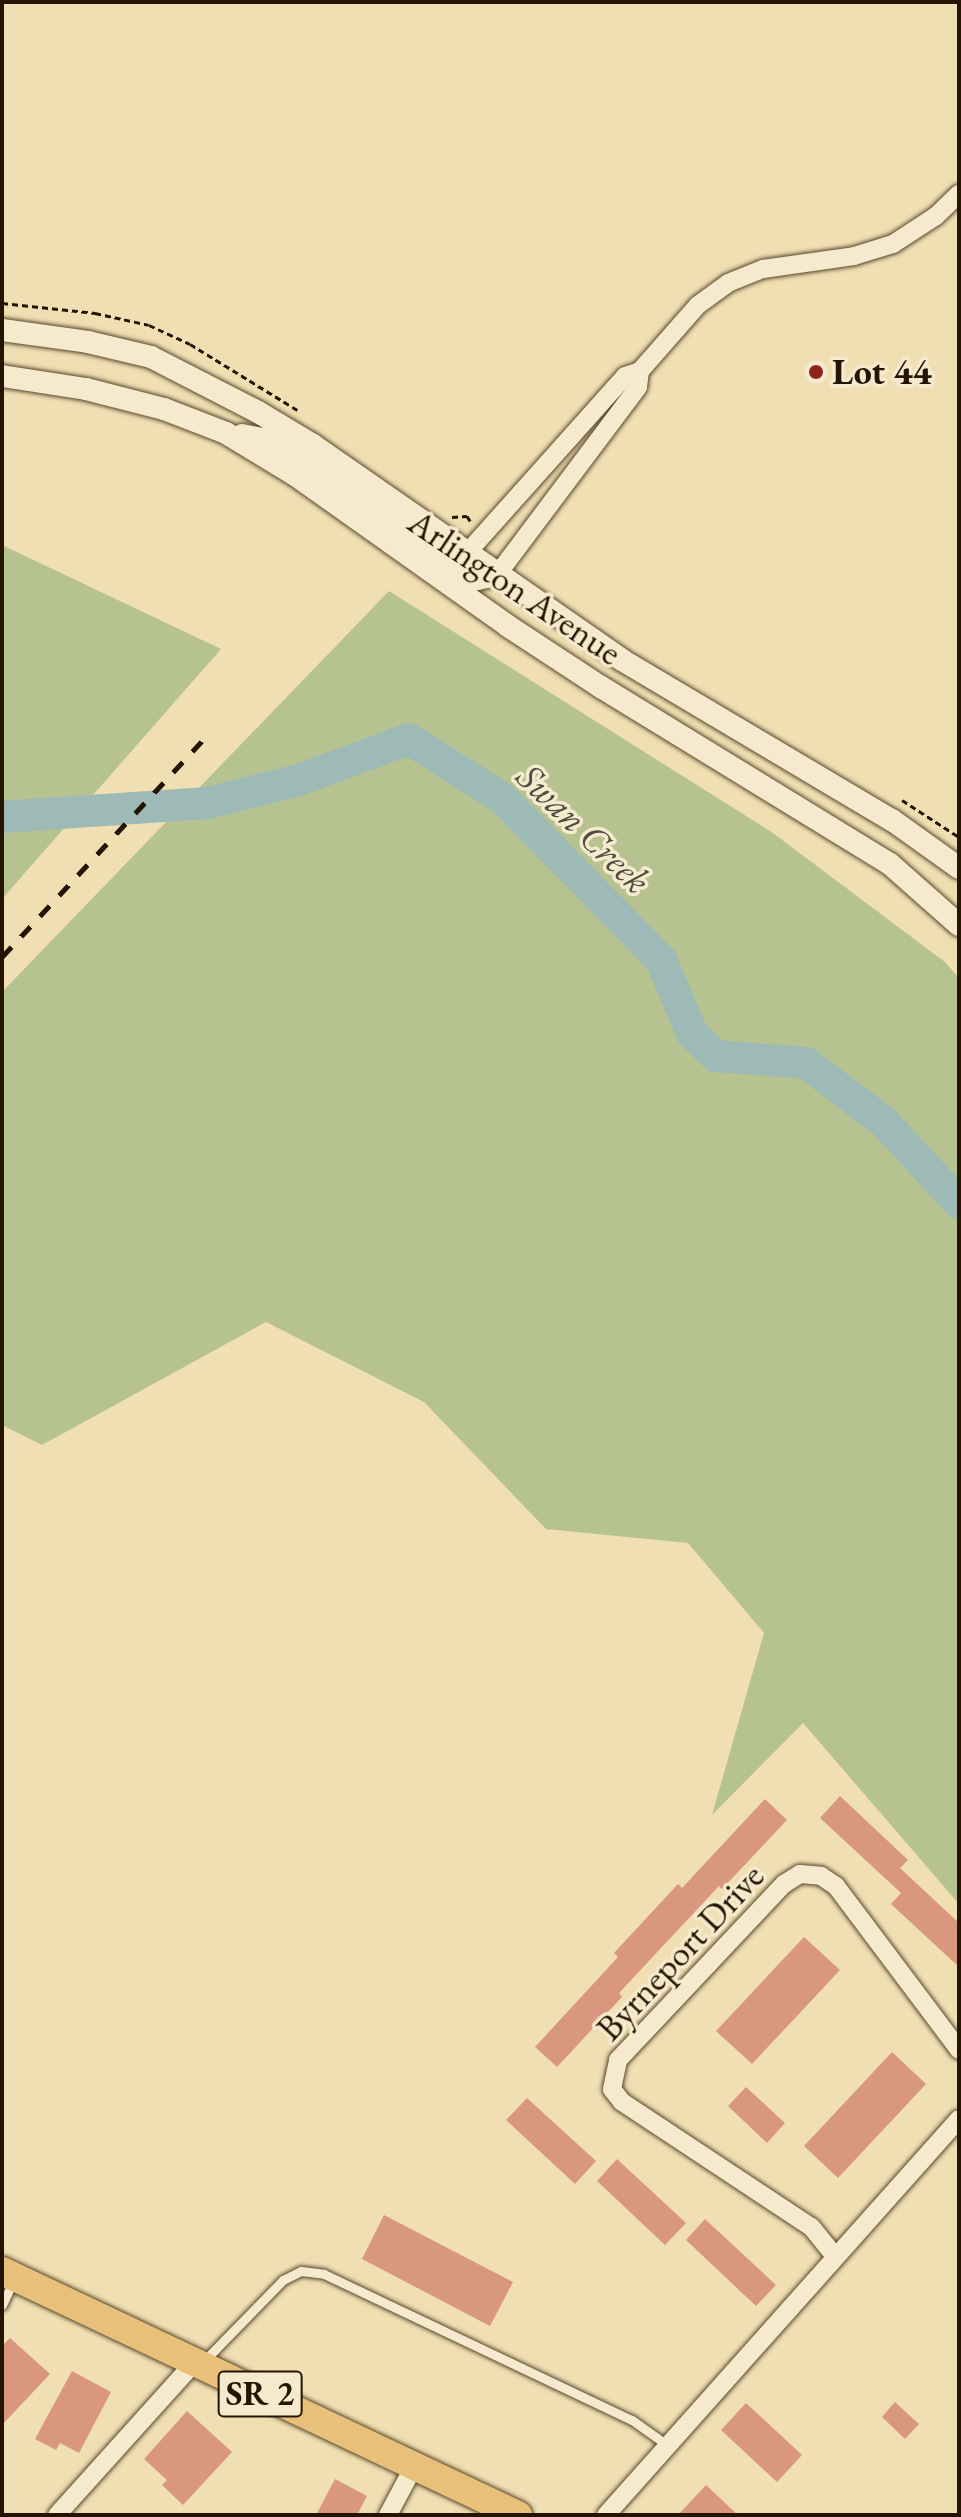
<!DOCTYPE html>
<style>
body{margin:0}
#map{position:relative;width:961px;height:2517px;overflow:hidden;background:#f0dfb2;font-family:"EB Garamond",serif}
div>[style]{position:absolute}
[style*='--x']{left:calc(var(--x)*1px);top:calc(var(--y)*1px);width:calc(var(--w)*1px);rotate:calc(var(--a)*1deg)}
.green>*{inset:0;background:#b6c28f}
.river>*{height:32px;margin:-16px;padding:0 16px;transform-origin:16px;border-radius:16px;background:#9dbab6}
.building>*{inset:0;background:#d8977e}
.path>*{height:3px;margin-top:-1.5px;transform-origin:0;background:repeating-linear-gradient(90deg,#251401 0 6px,transparent 0 10px)}
.roads{filter:drop-shadow(0 0 2px #58472d) drop-shadow(0 0 2px #58472d)}
.service>*{height:9px;margin:-4.5px;padding:0 4.5px;transform-origin:4.5px;border-radius:4.5px;background:#f5eacd}
.minor>*{height:18px;margin:-9px;padding:0 9px;transform-origin:9px;border-radius:9px;background:#f5eacd}
.tertiary>*{height:22px;margin:-11px;padding:0 11px;transform-origin:11px;border-radius:11px;background:#f5eacd}
.primary>*{height:28px;margin:-14px;padding:0 14px;transform-origin:14px;border-radius:14px;background:#e8c079}
.rail>*{height:5px;margin-top:-2.5px;transform-origin:0;background:repeating-linear-gradient(90deg,#251401 0 14px,transparent 0 28px)}
.dots>*{width:22px;height:22px;translate:-50% -50%;box-sizing:border-box;border:4px solid #f5eacd;border-radius:50%}
span{translate:-50% -50%;white-space:nowrap;text-align:center;line-height:1.15;-webkit-text-stroke:7px #f5eacd;paint-order:stroke}
.shield-label span{padding:2px 6px;background:#f5eacd;border:2px solid;border-radius:6px;-webkit-text-stroke-width:0}
.shield-label{font-size:34px;color:#251401;font-weight:700}
.poi-label{font-size:36px;color:#251401;font-weight:700}
.left{translate:0 -50%;text-align:left}
.street-label{font-size:36px;color:#251401}
.water-label{font-size:38px;color:#4f4e40;font-style:italic}
.frame{position:absolute;inset:0;border:4px solid #251401;pointer-events:none}
</style>
<div id="map">
<div class="green">
<i style="clip-path:polygon(2px 545px,221px 649px,2px 899px)"></i>
<i style="clip-path:polygon(389px 591px,773px 833px,945px 962px,959px 978px,959px 1904px,803px 1723px,712px 1815px,764px 1633px,688px 1543px,546px 1529px,424px 1402px,266px 1322px,42px 1445px,2px 1425px,2px 992px)"></i>
</div>
<div class="river">
<i style="--x:2;--y:817;--w:206;--a:-3.9"></i>
<i style="--x:208;--y:803;--w:94;--a:-14.2"></i>
<i style="--x:299;--y:780;--w:117;--a:-20.4"></i>
<i style="--x:409;--y:739;--w:110;--a:32.4"></i>
<i style="--x:502;--y:798;--w:227;--a:45.5"></i>
<i style="--x:661;--y:960;--w:79;--a:67"></i>
<i style="--x:692;--y:1033;--w:33;--a:44"></i>
<i style="--x:716;--y:1056;--w:90;--a:4.4"></i>
<i style="--x:806;--y:1063;--w:98;--a:37.1"></i>
<i style="--x:884;--y:1122;--w:110;--a:47.2"></i>
</div>
<div class="building">
<i style="clip-path:polygon(840px 1796px,908px 1860px,900px 1868px,959px 1923px,959px 1967px,891px 1904px,901px 1893px,820px 1818px)"></i>
<i style="clip-path:polygon(765px 1799px,787px 1820px,722px 1889px,719px 1886px,619px 1993px,622px 1997px,557px 2067px,535px 2047px,618px 1957px,614px 1953px,678px 1884px,682px 1888px)"></i>
<i style="clip-path:polygon(804px 1937px,840px 1970px,752px 2064px,716px 2031px)"></i>
<i style="clip-path:polygon(892px 2052px,926px 2084px,838px 2178px,804px 2146px)"></i>
<i style="clip-path:polygon(746px 2087px,785px 2123px,767px 2143px,728px 2106px)"></i>
<i style="clip-path:polygon(527px 2098px,596px 2161px,575px 2184px,506px 2120px)"></i>
<i style="clip-path:polygon(617px 2159px,686px 2223px,665px 2245px,597px 2181px)"></i>
<i style="clip-path:polygon(384px 2215px,513px 2282px,490px 2326px,362px 2259px)"></i>
<i style="clip-path:polygon(705px 2219px,776px 2285px,756px 2306px,686px 2240px)"></i>
<i style="clip-path:polygon(10px 2338px,50px 2374px,2px 2425px,2px 2346px)"></i>
<i style="clip-path:polygon(72px 2371px,111px 2392px,79px 2453px,60px 2443px,56px 2450px,35px 2439px)"></i>
<i style="clip-path:polygon(895px 2402px,919px 2424px,905px 2439px,882px 2417px)"></i>
<i style="clip-path:polygon(746px 2403px,802px 2455px,777px 2482px,721px 2430px)"></i>
<i style="clip-path:polygon(187px 2411px,232px 2452px,183px 2505px,162px 2485px,167px 2480px,144px 2459px)"></i>
<i style="clip-path:polygon(335px 2479px,367px 2496px,357px 2515px,316px 2515px)"></i>
<i style="clip-path:polygon(706px 2485px,738px 2515px,678px 2515px)"></i>
</div>
<div class="path">
<i style="--x:2;--y:303;--w:94;--a:6.1"></i>
<i style="--x:95;--y:313;--w:55;--a:12.5"></i>
<i style="--x:149;--y:325;--w:45;--a:24.9"></i>
<i style="--x:190;--y:344;--w:128;--a:31.6"></i>
<i style="--x:452;--y:517;--w:15;--a:-4"></i>
<i style="--x:467;--y:516;--w:9;--a:58"></i>
<i style="--x:902;--y:800;--w:68;--a:33"></i>
</div>
<div class="roads">
<div class="service">
<i style="--x:2;--y:2305;--w:29;--a:-65"></i>
<i style="--x:202;--y:2363;--w:116;--a:-45.7"></i>
<i style="--x:283;--y:2280;--w:20;--a:-27"></i>
<i style="--x:301;--y:2271;--w:23;--a:7"></i>
<i style="--x:324;--y:2274;--w:341;--a:25.4"></i>
<i style="--x:632;--y:2420;--w:43;--a:35.5"></i>
</div>
<div class="minor">
<i style="--x:467;--y:553;--w:237;--a:-48.2"></i>
<i style="--x:625;--y:376;--w:16;--a:-18"></i>
<i style="--x:497;--y:575;--w:235;--a:-53.1"></i>
<i style="--x:638;--y:387;--w:16;--a:-83"></i>
<i style="--x:640;--y:371;--w:88;--a:-48.7"></i>
<i style="--x:698;--y:305;--w:37;--a:-36"></i>
<i style="--x:728;--y:283;--w:38;--a:-22"></i>
<i style="--x:763;--y:269;--w:92;--a:-8.1"></i>
<i style="--x:854;--y:256;--w:41;--a:-17.1"></i>
<i style="--x:893;--y:244;--w:51;--a:-33.1"></i>
<i style="--x:936;--y:216;--w:32;--a:-44"></i>
<i style="--x:834;--y:2255;--w:36;--a:-129"></i>
<i style="--x:811;--y:2227;--w:227;--a:-146.5"></i>
<i style="--x:622;--y:2102;--w:16;--a:-128"></i>
<i style="--x:612;--y:2089;--w:30;--a:-78"></i>
<i style="--x:618;--y:2060;--w:242;--a:-46.7"></i>
<i style="--x:784;--y:1884;--w:19;--a:-32"></i>
<i style="--x:800;--y:1874;--w:21;--a:5"></i>
<i style="--x:821;--y:1876;--w:18;--a:34"></i>
<i style="--x:836;--y:1886;--w:205;--a:53.1"></i>
<i style="--x:57;--y:2515;--w:205;--a:-48"></i>
<i style="--x:388;--y:2515;--w:55;--a:-62"></i>
<i style="--x:606;--y:2515;--w:530;--a:-48.29"></i>
</div>
<div class="tertiary">
<i style="--x:2;--y:330;--w:87;--a:7.9"></i>
<i style="--x:88;--y:342;--w:65;--a:13.4"></i>
<i style="--x:151;--y:357;--w:120;--a:27.2"></i>
<i style="--x:258;--y:412;--w:64;--a:31"></i>
<i style="--x:313;--y:445;--w:376;--a:34.8"></i>
<i style="--x:622;--y:660;--w:314;--a:30.7"></i>
<i style="--x:892;--y:820;--w:82;--a:35.6"></i>
<i style="--x:2;--y:376;--w:85;--a:8.8"></i>
<i style="--x:86;--y:389;--w:81;--a:14.4"></i>
<i style="--x:164;--y:409;--w:66;--a:21.2"></i>
<i style="--x:226;--y:433;--w:81;--a:31.3"></i>
<i style="--x:295;--y:475;--w:261;--a:35.3"></i>
<i style="--x:508;--y:626;--w:111;--a:33.3"></i>
<i style="--x:601;--y:687;--w:339;--a:31.5"></i>
<i style="--x:890;--y:864;--w:92;--a:41.5"></i>
<i style="--x:242;--y:435;--w:21;--a:11"></i>
<i style="--x:263;--y:439;--w:60;--a:26.6"></i>
<i style="--x:317;--y:466;--w:177;--a:36.5"></i>
<i style="--x:459;--y:571;--w:20;--a:24"></i>
<i style="--x:477;--y:579;--w:20;--a:-11"></i>
</div>
<div class="primary">
<i style="--x:2;--y:2271;--w:571;--a:25.31"></i>
</div>
</div>
<div class="rail">
<i style="--x:2;--y:957;--w:300;--a:-47.2"></i>
</div>
<div class="dots">
<i style="left:816px;top:372px;background:#8f2418"></i>
</div>
<div class="shield-label">
<span style="left:260px;top:2394px">SR 2</span>
</div>
<div class="poi-label">
<span class="left" style="left:832px;top:372px">Lot 44</span>
</div>
<div class="street-label">
<span style="left:515px;top:587px;rotate:34deg">Arlington Avenue</span>
<span style="left:680px;top:1952px;rotate:-47deg">Byrneport Drive</span>
</div>
<div class="water-label">
<span style="left:584px;top:828px;rotate:44deg">Swan Creek</span>
</div>
<div class="frame"></div>
</div>
